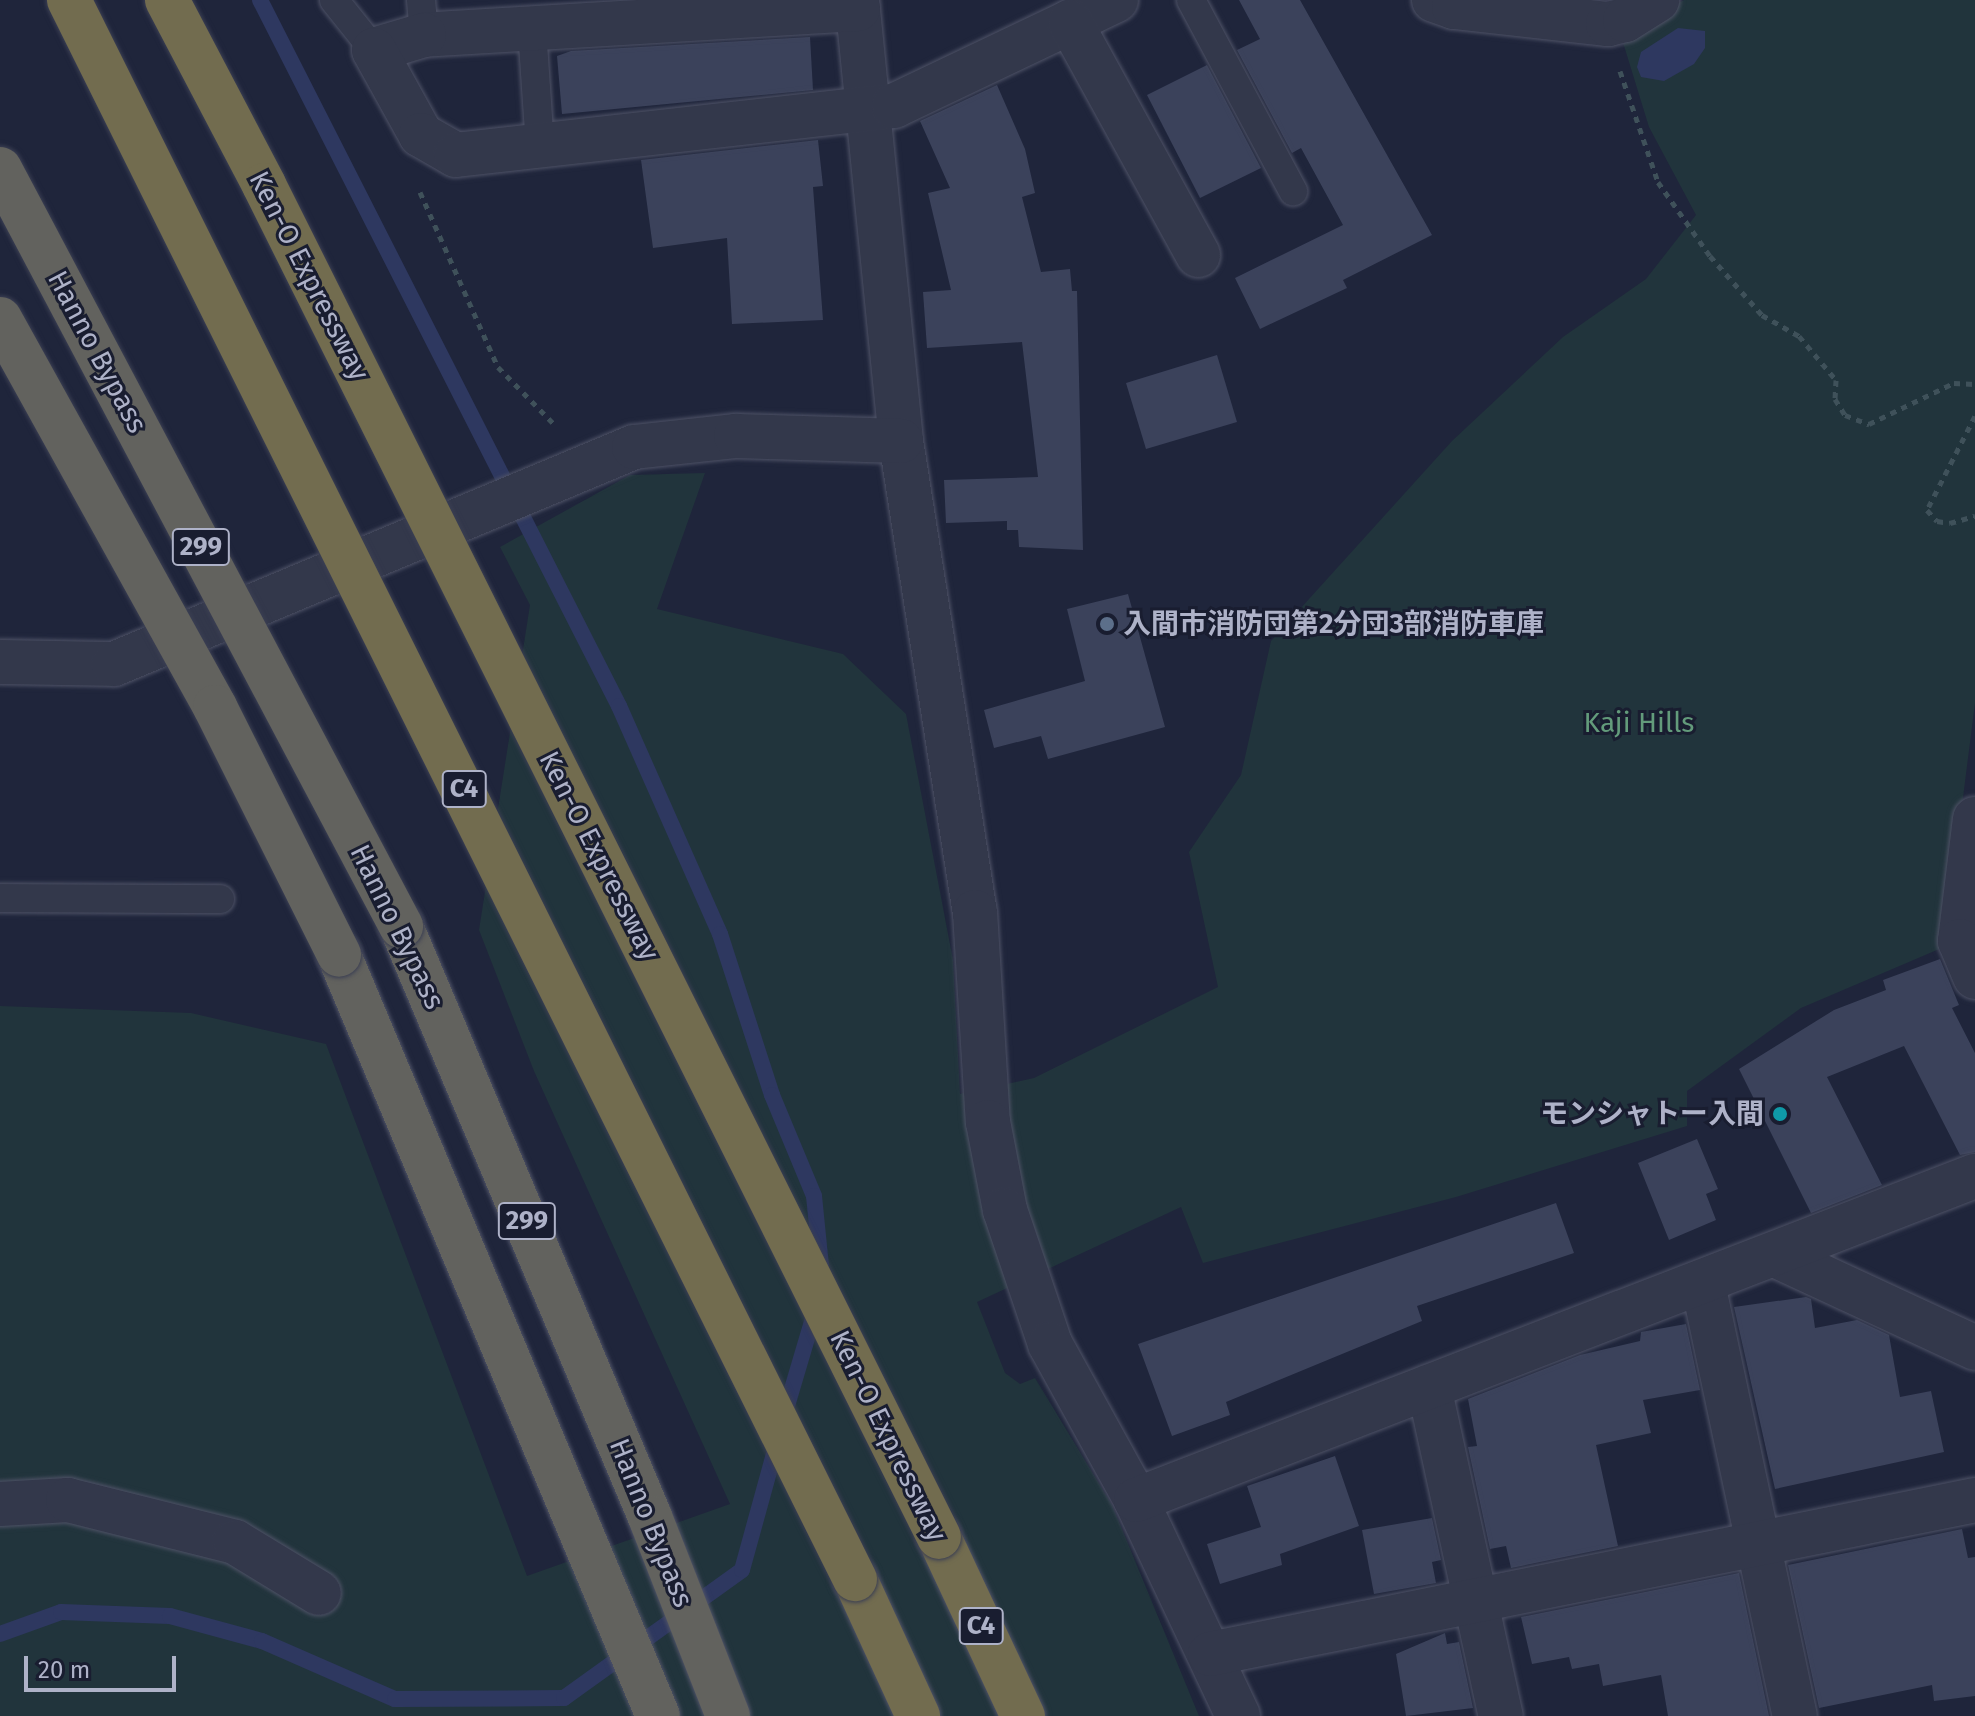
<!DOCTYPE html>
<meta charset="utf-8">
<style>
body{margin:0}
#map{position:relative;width:1975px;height:1716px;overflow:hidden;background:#1f253b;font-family:"Fira Sans","Noto Sans JP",sans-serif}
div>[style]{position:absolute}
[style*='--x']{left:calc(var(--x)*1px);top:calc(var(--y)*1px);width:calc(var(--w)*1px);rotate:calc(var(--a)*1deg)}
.green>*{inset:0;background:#21343c}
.water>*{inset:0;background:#2e3860}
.stream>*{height:16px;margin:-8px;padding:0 8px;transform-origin:8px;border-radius:8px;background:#2e3860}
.building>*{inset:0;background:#3b425b}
.path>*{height:5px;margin-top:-2.5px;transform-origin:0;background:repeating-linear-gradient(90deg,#3f515a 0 6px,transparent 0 12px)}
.roads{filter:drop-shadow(0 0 2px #4e5266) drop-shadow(0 0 2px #4e5266)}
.service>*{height:28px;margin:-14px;padding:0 14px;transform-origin:14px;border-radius:14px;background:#33384b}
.minor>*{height:44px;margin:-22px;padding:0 22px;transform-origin:22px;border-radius:22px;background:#33384b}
.trunk>*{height:44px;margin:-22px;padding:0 22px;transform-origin:22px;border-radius:22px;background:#62625e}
.motorway>*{height:44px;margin:-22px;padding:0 22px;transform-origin:22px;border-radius:22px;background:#726c4f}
.bridges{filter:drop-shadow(0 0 2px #3b3f53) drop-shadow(0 0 2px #3b3f53)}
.trunk-bridge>*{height:44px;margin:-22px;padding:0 22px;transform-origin:22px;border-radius:22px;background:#62625e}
.motorway-bridge>*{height:44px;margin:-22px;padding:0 22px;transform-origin:22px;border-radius:22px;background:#726c4f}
.dots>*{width:22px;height:22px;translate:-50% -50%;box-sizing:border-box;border:4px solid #191d30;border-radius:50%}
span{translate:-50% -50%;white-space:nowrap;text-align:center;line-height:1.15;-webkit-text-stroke:6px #191d30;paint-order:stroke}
.shield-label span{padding:2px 6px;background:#191d30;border:2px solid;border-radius:6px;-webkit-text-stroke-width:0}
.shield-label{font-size:26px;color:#aeb2c8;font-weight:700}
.street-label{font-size:28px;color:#aeb2c8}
.poi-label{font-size:28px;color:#aeb2c8;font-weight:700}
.left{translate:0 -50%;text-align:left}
.right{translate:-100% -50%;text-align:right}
.park-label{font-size:28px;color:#639b7b}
.scale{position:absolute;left:24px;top:1656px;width:152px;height:36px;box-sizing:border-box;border:4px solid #aeb2c8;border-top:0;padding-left:10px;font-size:24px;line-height:28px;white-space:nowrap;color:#aeb2c8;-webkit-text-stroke:6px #191d30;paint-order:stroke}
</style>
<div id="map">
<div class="green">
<i style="clip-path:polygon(1684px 0,1975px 0,1975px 703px,1944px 947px,1801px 1008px,1687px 1091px,1687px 1126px,1456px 1197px,1203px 1263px,1181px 1207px,977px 1302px,1005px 1373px,1020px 1384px,1035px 1378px,1112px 1505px,1199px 1716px,0 1716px,0 1006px,191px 1013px,326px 1044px,527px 1576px,730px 1504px,534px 1071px,479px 930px,530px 605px,500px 547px,630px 475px,705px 473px,657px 609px,843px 654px,906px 714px,953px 960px,960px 1094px,1034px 1078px,1218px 987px,1189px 852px,1241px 775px,1271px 641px,1452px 441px,1563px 337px,1646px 279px,1696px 215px,1649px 127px,1621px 36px)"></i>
</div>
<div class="water">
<i style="clip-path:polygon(1678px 28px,1705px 31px,1705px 48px,1694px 64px,1664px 81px,1641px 77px,1637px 67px,1641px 52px)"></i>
</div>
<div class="stream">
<i style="--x:260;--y:0;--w:792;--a:63.05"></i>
<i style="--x:619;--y:706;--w:249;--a:66.1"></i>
<i style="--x:720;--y:934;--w:169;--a:72.1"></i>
<i style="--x:772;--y:1095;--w:109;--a:67.4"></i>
<i style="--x:814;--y:1196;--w:70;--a:84.3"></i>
<i style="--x:784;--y:1416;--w:113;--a:-73.5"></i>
<i style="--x:0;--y:1634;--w:65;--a:-19.8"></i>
<i style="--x:61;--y:1612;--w:109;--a:2.1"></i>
<i style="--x:170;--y:1616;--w:95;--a:15.2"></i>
<i style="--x:262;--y:1641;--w:145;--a:23.6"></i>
<i style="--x:395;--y:1699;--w:169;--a:-0.3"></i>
<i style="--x:564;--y:1698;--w:219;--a:-35.7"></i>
<i style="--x:742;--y:1570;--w:132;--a:-74.6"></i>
</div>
<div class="building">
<i style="clip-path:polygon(1239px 0,1300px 0,1432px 235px,1343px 280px,1347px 288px,1260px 329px,1235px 278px,1343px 225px,1301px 148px,1292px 153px,1237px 50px,1260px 39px)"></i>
<i style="clip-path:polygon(810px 37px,813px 90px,562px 114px,557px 56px,571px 51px)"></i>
<i style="clip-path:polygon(1207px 65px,1261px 168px,1200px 198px,1147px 95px)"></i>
<i style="clip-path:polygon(997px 85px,1025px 149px,1035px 193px,1022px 197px,1041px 272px,1070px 269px,1072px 291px,1077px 291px,1083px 550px,1019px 547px,1018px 530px,1007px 530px,1007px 521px,946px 523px,944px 480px,1038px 477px,1022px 342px,927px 348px,923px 292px,951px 290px,928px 193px,950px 188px,920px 121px)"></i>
<i style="clip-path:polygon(818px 140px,823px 186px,813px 187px,823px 320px,732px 324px,727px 238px,653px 248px,641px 160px)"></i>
<i style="clip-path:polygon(1217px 355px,1237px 422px,1146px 449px,1126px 383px)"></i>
<i style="clip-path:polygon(1128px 594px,1165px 727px,1048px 759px,1041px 736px,994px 748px,984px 710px,1085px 681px,1067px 609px)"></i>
<i style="clip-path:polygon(1940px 959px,1959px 1005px,1952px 1008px,1975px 1053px,1975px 1152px,1960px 1155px,1904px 1046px,1827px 1077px,1882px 1185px,1811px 1213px,1739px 1069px,1834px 1010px,1886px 990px,1883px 980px)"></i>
<i style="clip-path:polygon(1697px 1139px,1718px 1189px,1706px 1194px,1716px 1220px,1669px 1240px,1638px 1163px)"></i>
<i style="clip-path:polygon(1556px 1203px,1574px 1253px,1417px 1306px,1422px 1321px,1226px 1402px,1230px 1415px,1172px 1436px,1138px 1344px)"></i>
<i style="clip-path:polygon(1806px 1297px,1811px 1299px,1815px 1328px,1857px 1320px,1889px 1335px,1900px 1397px,1931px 1391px,1944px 1452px,1775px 1489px,1734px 1307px)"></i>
<i style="clip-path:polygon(1686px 1324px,1700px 1390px,1643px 1400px,1651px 1433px,1596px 1445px,1618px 1546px,1511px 1568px,1506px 1546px,1490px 1549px,1468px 1447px,1477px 1446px,1468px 1399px,1580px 1355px,1640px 1341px,1641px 1332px)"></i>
<i style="clip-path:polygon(1335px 1456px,1359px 1526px,1280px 1554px,1282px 1565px,1220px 1584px,1207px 1544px,1261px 1527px,1247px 1486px)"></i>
<i style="clip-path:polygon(1432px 1518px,1441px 1560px,1432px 1562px,1436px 1583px,1374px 1594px,1362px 1530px)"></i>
<i style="clip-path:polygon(1962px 1529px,1968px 1558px,1975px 1557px,1975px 1696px,1934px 1701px,1932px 1685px,1819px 1708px,1788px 1565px)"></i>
<i style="clip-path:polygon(1739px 1573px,1769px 1716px,1668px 1716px,1661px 1675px,1603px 1686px,1599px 1664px,1572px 1669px,1569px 1657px,1532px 1664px,1521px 1617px)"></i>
<i style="clip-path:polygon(1445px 1633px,1447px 1644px,1459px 1642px,1473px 1708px,1406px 1716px,1396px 1654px)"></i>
</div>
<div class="path">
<i style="--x:1620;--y:71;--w:117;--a:71.1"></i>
<i style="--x:1658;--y:182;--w:90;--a:54.9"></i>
<i style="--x:1710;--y:256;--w:79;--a:48.6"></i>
<i style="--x:1762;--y:315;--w:43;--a:29.6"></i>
<i style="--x:1799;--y:336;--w:57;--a:49.9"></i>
<i style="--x:1836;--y:380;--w:19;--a:93"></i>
<i style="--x:1835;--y:399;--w:19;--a:58"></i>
<i style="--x:1845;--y:415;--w:26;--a:21"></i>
<i style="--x:1869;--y:424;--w:94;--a:-25.8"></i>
<i style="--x:1954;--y:383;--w:21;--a:3"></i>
<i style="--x:420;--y:192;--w:192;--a:66"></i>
<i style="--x:498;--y:367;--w:83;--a:45.5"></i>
<i style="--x:1975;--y:416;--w:106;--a:117.1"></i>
<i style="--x:1927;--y:510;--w:15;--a:48"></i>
<i style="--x:1937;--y:521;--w:13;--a:9"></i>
<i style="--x:1950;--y:523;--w:26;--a:-16"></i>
</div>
<div class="roads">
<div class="service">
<i style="--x:334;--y:0;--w:64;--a:51.3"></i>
<i style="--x:421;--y:0;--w:35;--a:85"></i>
<i style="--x:1191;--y:0;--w:217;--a:61.9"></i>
<i style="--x:532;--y:29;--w:116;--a:86.1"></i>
<i style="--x:0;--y:898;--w:220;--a:0.3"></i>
</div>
<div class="minor">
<i style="--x:857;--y:0;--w:443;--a:84.3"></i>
<i style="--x:901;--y:441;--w:477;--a:81.1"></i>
<i style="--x:975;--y:912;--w:210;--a:86.5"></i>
<i style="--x:988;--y:1122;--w:90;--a:79.1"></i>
<i style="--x:1005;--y:1210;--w:141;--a:71.4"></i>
<i style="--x:1050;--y:1344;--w:178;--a:61.1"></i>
<i style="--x:1136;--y:1500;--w:239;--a:64.7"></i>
<i style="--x:1434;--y:0;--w:21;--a:19"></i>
<i style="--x:1454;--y:7;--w:155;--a:6.3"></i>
<i style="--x:1608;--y:24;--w:17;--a:-13"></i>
<i style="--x:1625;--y:20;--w:38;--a:-32"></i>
<i style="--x:858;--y:9;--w:435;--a:176.6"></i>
<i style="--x:424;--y:35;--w:52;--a:163.3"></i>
<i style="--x:374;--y:50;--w:97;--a:61.1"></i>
<i style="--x:421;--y:135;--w:40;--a:29.7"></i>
<i style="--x:456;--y:155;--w:441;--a:-6.4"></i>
<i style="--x:894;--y:106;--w:246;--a:-25.5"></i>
<i style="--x:1070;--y:22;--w:266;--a:61.2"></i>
<i style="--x:0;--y:662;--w:114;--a:1"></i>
<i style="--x:114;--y:664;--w:563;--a:-22.65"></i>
<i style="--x:634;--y:447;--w:103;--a:-6.2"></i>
<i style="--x:736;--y:436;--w:165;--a:1.7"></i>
<i style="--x:1975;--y:819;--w:123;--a:97"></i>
<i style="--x:1960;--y:941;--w:39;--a:67"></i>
<i style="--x:1775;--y:1255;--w:221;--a:24.9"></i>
<i style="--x:1703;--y:1284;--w:442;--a:78"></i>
<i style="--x:1429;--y:1387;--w:337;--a:77.7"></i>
<i style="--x:1136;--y:1500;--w:899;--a:-21.12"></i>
<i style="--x:0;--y:1504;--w:68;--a:-3.4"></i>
<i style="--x:68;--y:1500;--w:172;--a:14.1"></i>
<i style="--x:235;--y:1542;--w:98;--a:31.3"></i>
<i style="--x:1210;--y:1654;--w:780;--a:-11.38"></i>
</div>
<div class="trunk">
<i style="--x:401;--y:926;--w:641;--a:67.15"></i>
<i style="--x:650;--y:1517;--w:214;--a:68.6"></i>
<i style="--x:339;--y:955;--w:825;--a:67.26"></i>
</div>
<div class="motorway">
<i style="--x:939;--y:1537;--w:198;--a:64.9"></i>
<i style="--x:855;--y:1579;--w:151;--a:65.3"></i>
</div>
</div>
<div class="bridges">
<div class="trunk-bridge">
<i style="--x:0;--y:169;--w:857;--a:62.09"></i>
<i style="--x:0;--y:319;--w:444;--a:61"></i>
<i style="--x:215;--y:707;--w:277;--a:63.4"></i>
</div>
<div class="motorway-bridge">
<i style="--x:69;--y:0;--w:1764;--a:63.54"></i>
<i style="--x:167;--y:0;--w:209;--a:62.3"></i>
<i style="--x:264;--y:185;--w:1511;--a:63.47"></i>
</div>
</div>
<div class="dots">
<i style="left:1107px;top:624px;background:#5c6f8a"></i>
<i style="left:1780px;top:1114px;background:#0f9aa8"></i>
</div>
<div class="shield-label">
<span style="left:201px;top:547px">299</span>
<span style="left:464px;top:789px">C4</span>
<span style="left:527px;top:1221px">299</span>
<span style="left:981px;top:1626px">C4</span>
</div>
<div class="street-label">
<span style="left:309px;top:276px;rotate:63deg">Ken-O Expressway</span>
<span style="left:97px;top:352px;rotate:62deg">Hanno Bypass</span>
<span style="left:599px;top:856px;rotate:63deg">Ken-O Expressway</span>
<span style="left:397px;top:927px;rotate:64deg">Hanno Bypass</span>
<span style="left:888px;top:1436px;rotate:64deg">Ken-O Expressway</span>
<span style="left:651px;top:1523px;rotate:68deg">Hanno Bypass</span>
</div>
<div class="poi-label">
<span class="left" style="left:1123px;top:624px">入間市消防団第2分団3部消防車庫</span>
<span class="right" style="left:1764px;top:1114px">モンシャトー入間</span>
</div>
<div class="park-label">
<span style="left:1639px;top:723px">Kaji Hills</span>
</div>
<div class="scale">20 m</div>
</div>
